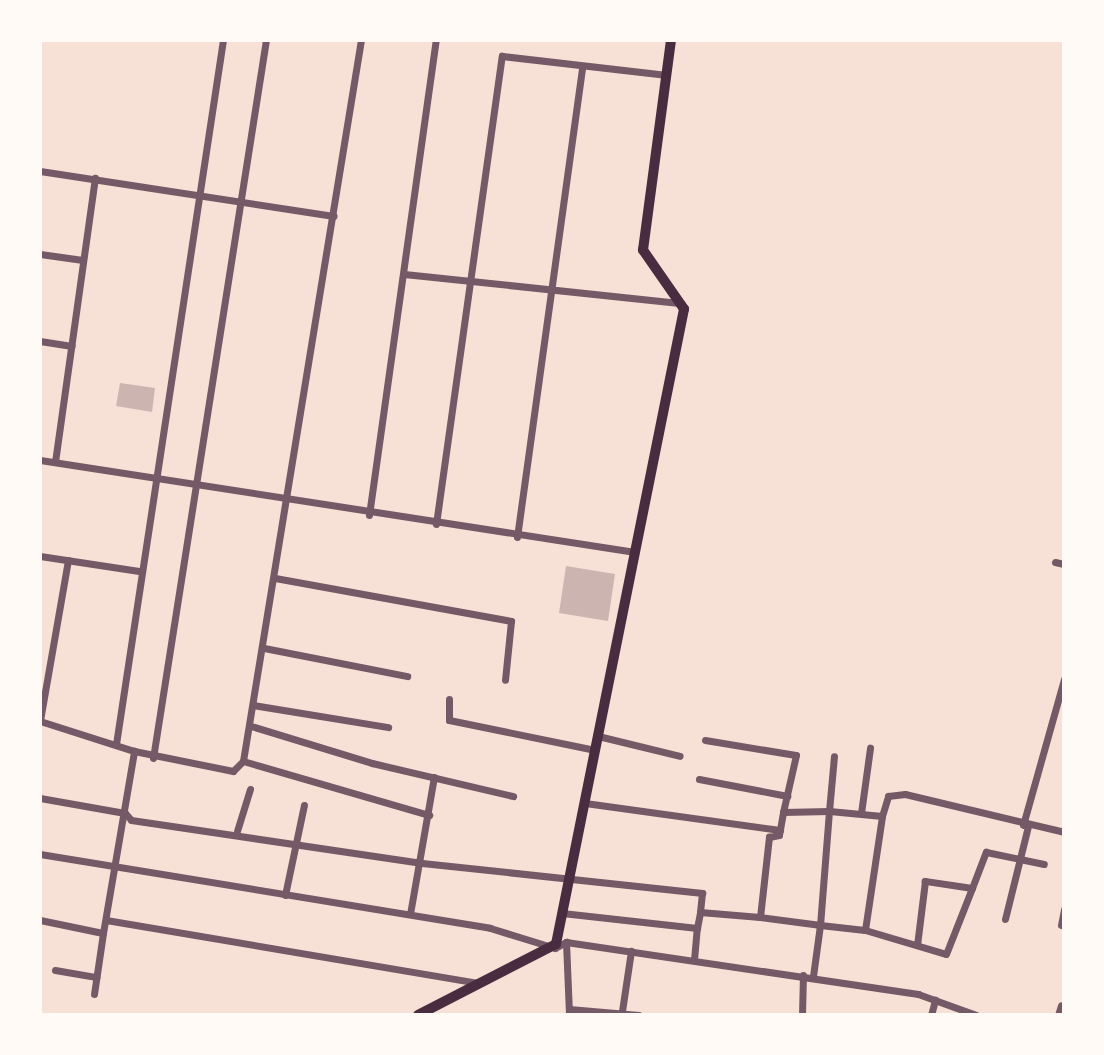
<!DOCTYPE html>
<style>
body{margin:0}
#map{position:relative;width:1104px;height:1055px;overflow:hidden;background:#f7e1d7;font-family:"Asap Condensed",sans-serif}
div>[style]{position:absolute}
[style*='--x']{left:calc(var(--x)*1px);top:calc(var(--y)*1px);width:calc(var(--w)*1px);rotate:calc(var(--a)*1deg)}
.building>*{inset:0;background:#ccb4b1}
.minor>*{height:7px;margin:-3.5px;padding:0 3.5px;transform-origin:3.5px;border-radius:3.5px;background:#755966}
.secondary>*{height:10px;margin:-5px;padding:0 5px;transform-origin:5px;border-radius:5px;background:#4a2c40}
span{translate:-50% -50%;white-space:nowrap;text-align:center;line-height:1.15;-webkit-text-stroke:6px #fffaf5;paint-order:stroke}
.frame{position:absolute;inset:0;border:42px solid #fffaf5;pointer-events:none}
</style>
<div id="map">
<div class="building">
<i style="clip-path:polygon(120px 383px,155px 388px,152px 412px,116px 406px)"></i>
<i style="clip-path:polygon(566px 566px,615px 574px,608px 621px,559px 613px)"></i>
</div>
<div class="minor">
<i style="--x:40;--y:171;--w:297;--a:8.7"></i>
<i style="--x:40;--y:254;--w:43;--a:7.9"></i>
<i style="--x:404;--y:274;--w:279;--a:6"></i>
<i style="--x:40;--y:341;--w:32;--a:9"></i>
<i style="--x:40;--y:460;--w:602;--a:8.79"></i>
<i style="--x:55;--y:462;--w:287;--a:-82"></i>
<i style="--x:369;--y:515;--w:480;--a:-82"></i>
<i style="--x:436;--y:524;--w:473;--a:-82"></i>
<i style="--x:502;--y:56;--w:166;--a:6.6"></i>
<i style="--x:517;--y:537;--w:475;--a:-82.1"></i>
<i style="--x:40;--y:556;--w:100;--a:8.6"></i>
<i style="--x:68;--y:560;--w:163;--a:99.9"></i>
<i style="--x:40;--y:721;--w:99;--a:17.7"></i>
<i style="--x:1055;--y:562;--w:9;--a:13"></i>
<i style="--x:275;--y:578;--w:240;--a:10.3"></i>
<i style="--x:511;--y:621;--w:59;--a:95.8"></i>
<i style="--x:264;--y:648;--w:146;--a:11.1"></i>
<i style="--x:449;--y:699;--w:21;--a:90"></i>
<i style="--x:449;--y:720;--w:149;--a:11.6"></i>
<i style="--x:253;--y:705;--w:137;--a:9.3"></i>
<i style="--x:251;--y:726;--w:127;--a:17"></i>
<i style="--x:372;--y:763;--w:145;--a:13.2"></i>
<i style="--x:598;--y:736;--w:84;--a:13.7"></i>
<i style="--x:705;--y:740;--w:92;--a:9.4"></i>
<i style="--x:796;--y:755;--w:58;--a:102.8"></i>
<i style="--x:116;--y:744;--w:712;--a:-81.36"></i>
<i style="--x:153;--y:758;--w:727;--a:-81.06"></i>
<i style="--x:243;--y:761;--w:194;--a:16.2"></i>
<i style="--x:699;--y:779;--w:90;--a:10.9"></i>
<i style="--x:40;--y:798;--w:86;--a:10"></i>
<i style="--x:125;--y:813;--w:9;--a:49"></i>
<i style="--x:131;--y:820;--w:294;--a:8.4"></i>
<i style="--x:422;--y:863;--w:282;--a:6.1"></i>
<i style="--x:702;--y:893;--w:19;--a:96"></i>
<i style="--x:700;--y:912;--w:60;--a:4.8"></i>
<i style="--x:760;--y:917;--w:61;--a:7.6"></i>
<i style="--x:820;--y:925;--w:45;--a:6.3"></i>
<i style="--x:865;--y:930;--w:115;--a:-81.5"></i>
<i style="--x:882;--y:816;--w:53;--a:-174.6"></i>
<i style="--x:829;--y:811;--w:114;--a:94.5"></i>
<i style="--x:820;--y:925;--w:51;--a:97.8"></i>
<i style="--x:585;--y:803;--w:197;--a:7.9"></i>
<i style="--x:861;--y:813;--w:66;--a:-82.1"></i>
<i style="--x:882;--y:816;--w:21;--a:-73"></i>
<i style="--x:888;--y:796;--w:17;--a:-7"></i>
<i style="--x:905;--y:794;--w:163;--a:13.4"></i>
<i style="--x:1023;--y:825;--w:152;--a:-74.3"></i>
<i style="--x:237;--y:831;--w:44;--a:-72.8"></i>
<i style="--x:40;--y:854;--w:456;--a:9.3"></i>
<i style="--x:490;--y:928;--w:68;--a:17.1"></i>
<i style="--x:555;--y:948;--w:13;--a:-29"></i>
<i style="--x:566;--y:942;--w:356;--a:8.4"></i>
<i style="--x:918;--y:994;--w:62;--a:19.9"></i>
<i style="--x:972;--y:888;--w:39;--a:-69"></i>
<i style="--x:986;--y:852;--w:59;--a:11.7"></i>
<i style="--x:285;--y:895;--w:92;--a:-78.1"></i>
<i style="--x:562;--y:913;--w:136;--a:6.3"></i>
<i style="--x:697;--y:928;--w:16;--a:-79"></i>
<i style="--x:410;--y:914;--w:139;--a:-80.1"></i>
<i style="--x:760;--y:917;--w:81;--a:-83.6"></i>
<i style="--x:769;--y:837;--w:10;--a:-11"></i>
<i style="--x:779;--y:835;--w:23;--a:-80"></i>
<i style="--x:783;--y:812;--w:46;--a:-1.2"></i>
<i style="--x:829;--y:811;--w:55;--a:-84.8"></i>
<i style="--x:1005;--y:919;--w:96;--a:-76.1"></i>
<i style="--x:40;--y:920;--w:64;--a:11.7"></i>
<i style="--x:103;--y:933;--w:185;--a:-80.3"></i>
<i style="--x:134;--y:751;--w:101;--a:11.4"></i>
<i style="--x:233;--y:771;--w:14;--a:-45"></i>
<i style="--x:243;--y:761;--w:731;--a:-80.71"></i>
<i style="--x:106;--y:920;--w:377;--a:9.6"></i>
<i style="--x:1061;--y:925;--w:16;--a:-79"></i>
<i style="--x:865;--y:930;--w:84;--a:16.5"></i>
<i style="--x:946;--y:954;--w:71;--a:-68.5"></i>
<i style="--x:972;--y:888;--w:48;--a:-171.5"></i>
<i style="--x:925;--y:881;--w:64;--a:97.1"></i>
<i style="--x:566;--y:942;--w:73;--a:87.6"></i>
<i style="--x:694;--y:960;--w:32;--a:-85"></i>
<i style="--x:55;--y:970;--w:42;--a:9.7"></i>
<i style="--x:94;--y:994;--w:62;--a:-81.6"></i>
<i style="--x:569;--y:1009;--w:70;--a:4.9"></i>
<i style="--x:622;--y:1011;--w:61;--a:-81.5"></i>
<i style="--x:802;--y:1015;--w:40;--a:-88.6"></i>
<i style="--x:931;--y:1015;--w:16;--a:-75"></i>
<i style="--x:1058;--y:1015;--w:10;--a:-73"></i>
</div>
<div class="secondary">
<i style="--x:418;--y:1015;--w:155;--a:-27.2"></i>
<i style="--x:556;--y:944;--w:648;--a:-78.6"></i>
<i style="--x:684;--y:309;--w:72;--a:-124.8"></i>
<i style="--x:643;--y:250;--w:212;--a:-82.4"></i>
</div>
<div class="frame"></div>
</div>
